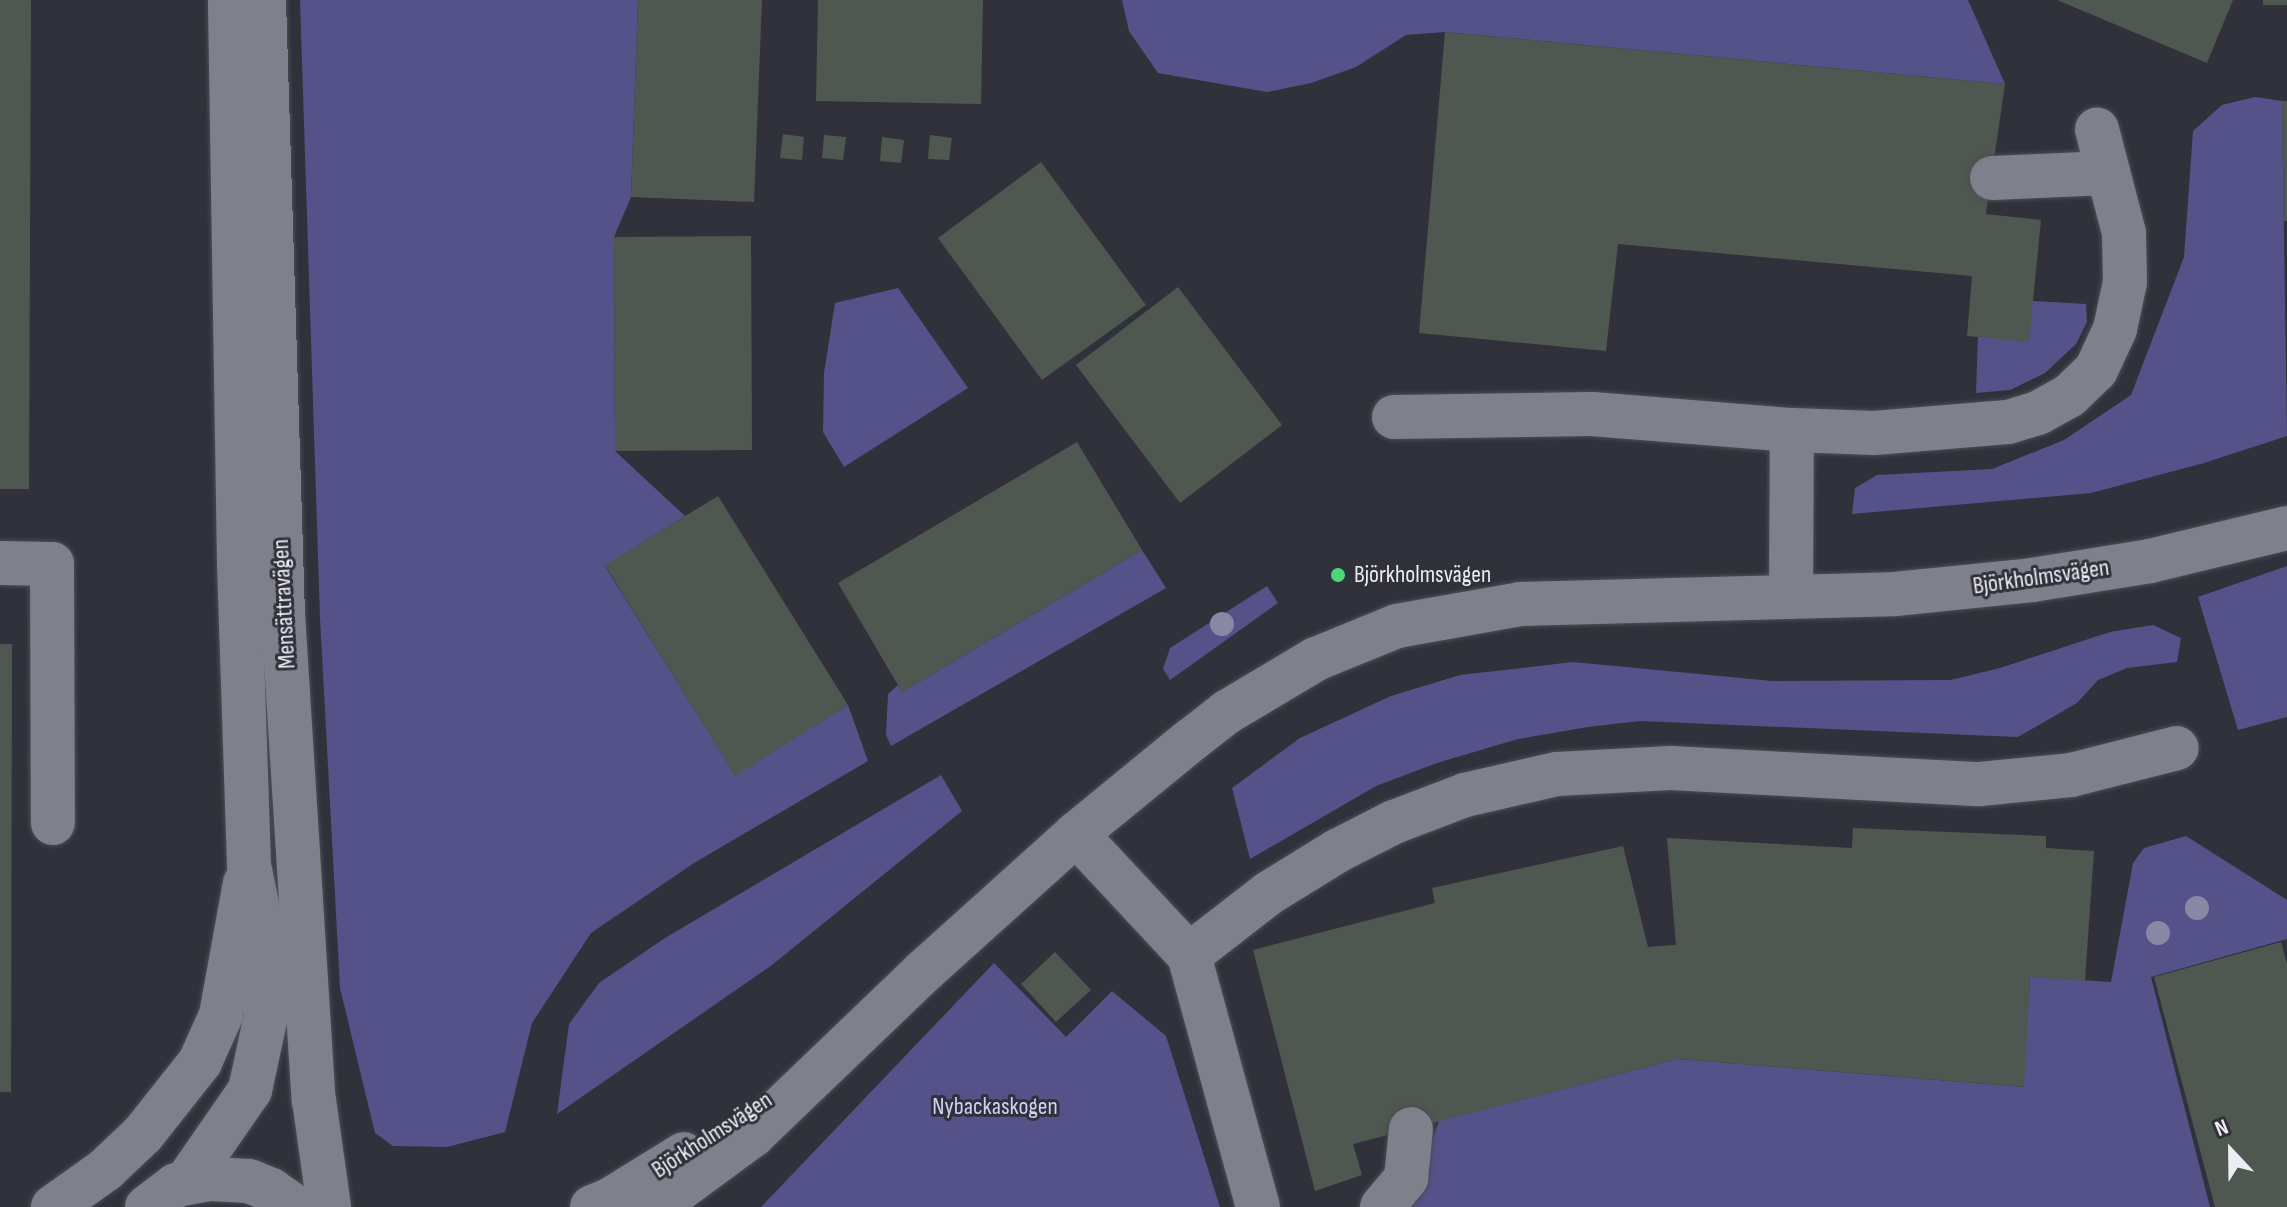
<!DOCTYPE html>
<meta charset="utf-8">
<style>
body{margin:0}
#map{position:relative;width:2287px;height:1207px;overflow:hidden;background:#30313b;font-family:"Sofia Sans Condensed",sans-serif}
div>[style]{position:absolute}
[style*='--x']{left:calc(var(--x)*1px);top:calc(var(--y)*1px);width:calc(var(--w)*1px);rotate:calc(var(--a)*1deg)}
.green>*{inset:0;background:#55528a}
.building>*{inset:0;background:#4e5850}
.roads{filter:drop-shadow(0 0 2px #4c4c54) drop-shadow(0 0 2px #4c4c54)}
.minor>*{height:44px;margin:-22px;padding:0 22px;transform-origin:22px;border-radius:22px;background:#80808c}
.trees>*{width:24px;height:24px;margin:-12px;border-radius:50%;background:#8888a4}
.dots>*{width:22px;height:22px;translate:-50% -50%;box-sizing:border-box;border:4px solid #30313b;border-radius:50%}
span{translate:-50% -50%;white-space:nowrap;text-align:center;line-height:1.15;-webkit-text-stroke:6px #30313b;paint-order:stroke}
.poi-label{font-size:24px;color:#ececf3}
.left{translate:0 -50%;text-align:left}
.street-label{font-size:24px;color:#ececf3}
.park-label{font-size:24px;color:#d0d0f9}
.north{position:absolute;left:2191px;top:1111px;width:80px;height:80px;-webkit-text-stroke:6px #30313b;paint-order:stroke;rotate:338deg;font-size:22px;font-weight:700;line-height:32px;text-align:center;color:#ececf3}
.north::after{content:'';display:block;margin:auto;width:28px;height:36px;background:#ececf3;clip-path:polygon(50% 0,100% 100%,50% 72%,0 100%)}
</style>
<div id="map">
<div class="green">
<i style="clip-path:polygon(300px 0,638px 0,631px 197px,614px 237px,615px 451px,685px 516px,605px 566px,735px 775px,848px 705px,868px 761px,694px 863px,591px 933px,532px 1023px,505px 1132px,447px 1147px,393px 1146px,375px 1133px,340px 988px,320px 618px)"></i>
<i style="clip-path:polygon(1122px 0,1968px 0,2005px 84px,1445px 32px,1406px 35px,1356px 67px,1311px 83px,1267px 92px,1158px 73px,1129px 31px)"></i>
<i style="clip-path:polygon(2255px 97px,2282px 101px,2287px 436px,2204px 463px,2091px 493px,1852px 514px,1855px 488px,1877px 475px,1992px 469px,2064px 440px,2131px 395px,2184px 257px,2193px 131px,2222px 105px)"></i>
<i style="clip-path:polygon(898px 288px,968px 388px,844px 467px,823px 432px,824px 373px,835px 303px)"></i>
<i style="clip-path:polygon(2033px 301px,2086px 304px,2087px 322px,2076px 344px,2045px 373px,2010px 390px,1976px 393px,1978px 337px)"></i>
<i style="clip-path:polygon(1142px 550px,1166px 588px,891px 746px,886px 735px,888px 694px,898px 685px,902px 692px)"></i>
<i style="clip-path:polygon(2287px 566px,2287px 717px,2238px 730px,2198px 597px)"></i>
<i style="clip-path:polygon(1267px 586px,1278px 603px,1170px 680px,1163px 669px,1170px 648px)"></i>
<i style="clip-path:polygon(2153px 625px,2181px 638px,2177px 662px,2127px 668px,2098px 680px,2077px 703px,2018px 737px,1640px 721px,1588px 727px,1518px 739px,1437px 763px,1376px 786px,1250px 859px,1232px 788px,1300px 738px,1391px 696px,1460px 675px,1573px 662px,1772px 681px,1951px 680px,2000px 668px,2110px 632px)"></i>
<i style="clip-path:polygon(941px 775px,962px 811px,772px 965px,557px 1114px,569px 1024px,599px 983px,665px 938px)"></i>
<i style="clip-path:polygon(2186px 836px,2287px 900px,2287px 939px,2151px 977px,2210px 1207px,1408px 1207px,1439px 1121px,1678px 1059px,2023px 1087px,2030px 977px,2111px 982px,2133px 863px,2144px 848px)"></i>
<i style="clip-path:polygon(994px 963px,1066px 1037px,1112px 991px,1166px 1036px,1220px 1207px,761px 1207px)"></i>
</div>
<div class="building">
<i style="clip-path:polygon(0 0,31px 0,29px 489px,0 489px)"></i>
<i style="clip-path:polygon(638px 0,762px 0,754px 202px,631px 197px)"></i>
<i style="clip-path:polygon(818px 0,983px 0,981px 104px,816px 101px)"></i>
<i style="clip-path:polygon(2057px 0,2233px 0,2207px 63px)"></i>
<i style="clip-path:polygon(2263px 0,2287px 0,2287px 5px,2263px 5px)"></i>
<i style="clip-path:polygon(1445px 32px,2005px 84px,1986px 214px,2041px 220px,2029px 342px,1967px 336px,1972px 276px,1618px 244px,1606px 351px,1419px 333px)"></i>
<i style="clip-path:polygon(2282px 101px,2287px 101px,2287px 221px,2284px 221px)"></i>
<i style="clip-path:polygon(783px 134px,804px 137px,802px 160px,780px 158px)"></i>
<i style="clip-path:polygon(824px 135px,846px 137px,843px 160px,822px 158px)"></i>
<i style="clip-path:polygon(930px 135px,952px 138px,949px 160px,928px 159px)"></i>
<i style="clip-path:polygon(882px 137px,904px 140px,901px 163px,880px 161px)"></i>
<i style="clip-path:polygon(1041px 162px,1146px 305px,1042px 380px,938px 238px)"></i>
<i style="clip-path:polygon(751px 236px,752px 450px,615px 451px,614px 237px)"></i>
<i style="clip-path:polygon(1178px 287px,1282px 425px,1180px 503px,1076px 365px)"></i>
<i style="clip-path:polygon(1077px 442px,1142px 550px,902px 692px,838px 583px)"></i>
<i style="clip-path:polygon(718px 496px,848px 705px,735px 776px,605px 565px)"></i>
<i style="clip-path:polygon(0 644px,12px 644px,11px 1092px,0 1092px)"></i>
<i style="clip-path:polygon(1853px 828px,2046px 836px,2046px 848px,2094px 851px,2085px 981px,2030px 977px,2024px 1087px,1678px 1059px,1353px 1144px,1362px 1175px,1315px 1191px,1253px 950px,1435px 903px,1432px 888px,1623px 846px,1648px 947px,1676px 945px,1667px 838px,1852px 848px)"></i>
<i style="clip-path:polygon(2281px 942px,2287px 964px,2287px 1207px,2215px 1207px,2154px 977px)"></i>
<i style="clip-path:polygon(1055px 952px,1091px 990px,1056px 1022px,1021px 984px)"></i>
</div>
<div class="roads">
<div class="minor">
<i style="--x:264;--y:0;--w:614;--a:88.23"></i>
<i style="--x:283;--y:614;--w:487;--a:86.4"></i>
<i style="--x:314;--y:1100;--w:108;--a:82"></i>
<i style="--x:1992;--y:178;--w:116;--a:-2.5"></i>
<i style="--x:1394;--y:417;--w:198;--a:-0.9"></i>
<i style="--x:1592;--y:414;--w:201;--a:4.6"></i>
<i style="--x:0;--y:563;--w:52;--a:1.1"></i>
<i style="--x:52;--y:564;--w:259;--a:89.8"></i>
<i style="--x:1791;--y:597;--w:167;--a:-89.7"></i>
<i style="--x:1792;--y:430;--w:82;--a:2.1"></i>
<i style="--x:1874;--y:433;--w:134;--a:-4.7"></i>
<i style="--x:2008;--y:422;--w:31;--a:-17"></i>
<i style="--x:2038;--y:413;--w:35;--a:-29"></i>
<i style="--x:2069;--y:396;--w:37;--a:-44"></i>
<i style="--x:2096;--y:370;--w:45;--a:-65.1"></i>
<i style="--x:2115;--y:329;--w:48;--a:-78"></i>
<i style="--x:2125;--y:282;--w:49;--a:-91.2"></i>
<i style="--x:2124;--y:233;--w:107;--a:-104.6"></i>
<i style="--x:1076;--y:834;--w:166;--a:47"></i>
<i style="--x:1189;--y:955;--w:261;--a:74.7"></i>
<i style="--x:1189;--y:955;--w:101;--a:-37.8"></i>
<i style="--x:1269;--y:893;--w:80;--a:-31.7"></i>
<i style="--x:1337;--y:851;--w:64;--a:-27"></i>
<i style="--x:1394;--y:822;--w:76;--a:-20.8"></i>
<i style="--x:1465;--y:795;--w:94;--a:-12.9"></i>
<i style="--x:1557;--y:774;--w:114;--a:-3"></i>
<i style="--x:1671;--y:768;--w:309;--a:3"></i>
<i style="--x:1980;--y:784;--w:91;--a:-5.6"></i>
<i style="--x:2071;--y:775;--w:109;--a:-14.3"></i>
<i style="--x:187;--y:1181;--w:111;--a:-55.3"></i>
<i style="--x:250;--y:1090;--w:76;--a:-77.8"></i>
<i style="--x:266;--y:1016;--w:73;--a:-90.8"></i>
<i style="--x:265;--y:943;--w:80;--a:-101.6"></i>
<i style="--x:249;--y:865;--w:302;--a:-91.9"></i>
<i style="--x:239;--y:563;--w:563;--a:-90.92"></i>
<i style="--x:53;--y:1207;--w:64;--a:-35.4"></i>
<i style="--x:105;--y:1170;--w:52;--a:-43.5"></i>
<i style="--x:143;--y:1134;--w:92;--a:-51.6"></i>
<i style="--x:200;--y:1062;--w:51;--a:-65.9"></i>
<i style="--x:221;--y:1015;--w:134;--a:-79.7"></i>
<i style="--x:147;--y:1207;--w:36;--a:-37"></i>
<i style="--x:176;--y:1185;--w:35;--a:-10"></i>
<i style="--x:210;--y:1179;--w:39;--a:3"></i>
<i style="--x:249;--y:1181;--w:24;--a:22"></i>
<i style="--x:271;--y:1190;--w:29;--a:35"></i>
<i style="--x:592;--y:1207;--w:17;--a:-21"></i>
<i style="--x:608;--y:1201;--w:89;--a:-31.7"></i>
<i style="--x:655;--y:1207;--w:122;--a:-36.3"></i>
<i style="--x:753;--y:1135;--w:236;--a:-43.8"></i>
<i style="--x:923;--y:972;--w:206;--a:-42"></i>
<i style="--x:1076;--y:834;--w:149;--a:-39.3"></i>
<i style="--x:1191;--y:740;--w:46;--a:-37.9"></i>
<i style="--x:1227;--y:712;--w:104;--a:-30.8"></i>
<i style="--x:1316;--y:659;--w:87;--a:-22.2"></i>
<i style="--x:1397;--y:626;--w:125;--a:-10.1"></i>
<i style="--x:1520;--y:604;--w:375;--a:-1.5"></i>
<i style="--x:1895;--y:594;--w:138;--a:-5.8"></i>
<i style="--x:2032;--y:580;--w:120;--a:-9.1"></i>
<i style="--x:2150;--y:561;--w:141;--a:-13.5"></i>
<i style="--x:1382;--y:1207;--w:38;--a:-50"></i>
<i style="--x:1406;--y:1178;--w:49;--a:-84.2"></i>
</div>
</div>
<div class="trees">
<i style="left:1222px;top:624px"></i>
<i style="left:2197px;top:908px"></i>
<i style="left:2158px;top:933px"></i>
</div>
<div class="dots">
<i style="left:1338px;top:575px;background:#49d778"></i>
</div>
<div class="poi-label">
<span class="left" style="left:1354px;top:575px">Björkholmsvägen</span>
</div>
<div class="street-label">
<span style="left:2041px;top:577px;rotate:-8deg">Björkholmsvägen</span>
<span style="left:284px;top:604px;rotate:-93deg">Mensättravägen</span>
<span style="left:712px;top:1135px;rotate:-33deg">Björkholmsvägen</span>
</div>
<div class="park-label">
<span style="left:995px;top:1107px">Nybackaskogen</span>
</div>
<div class="north">N</div>
</div>
